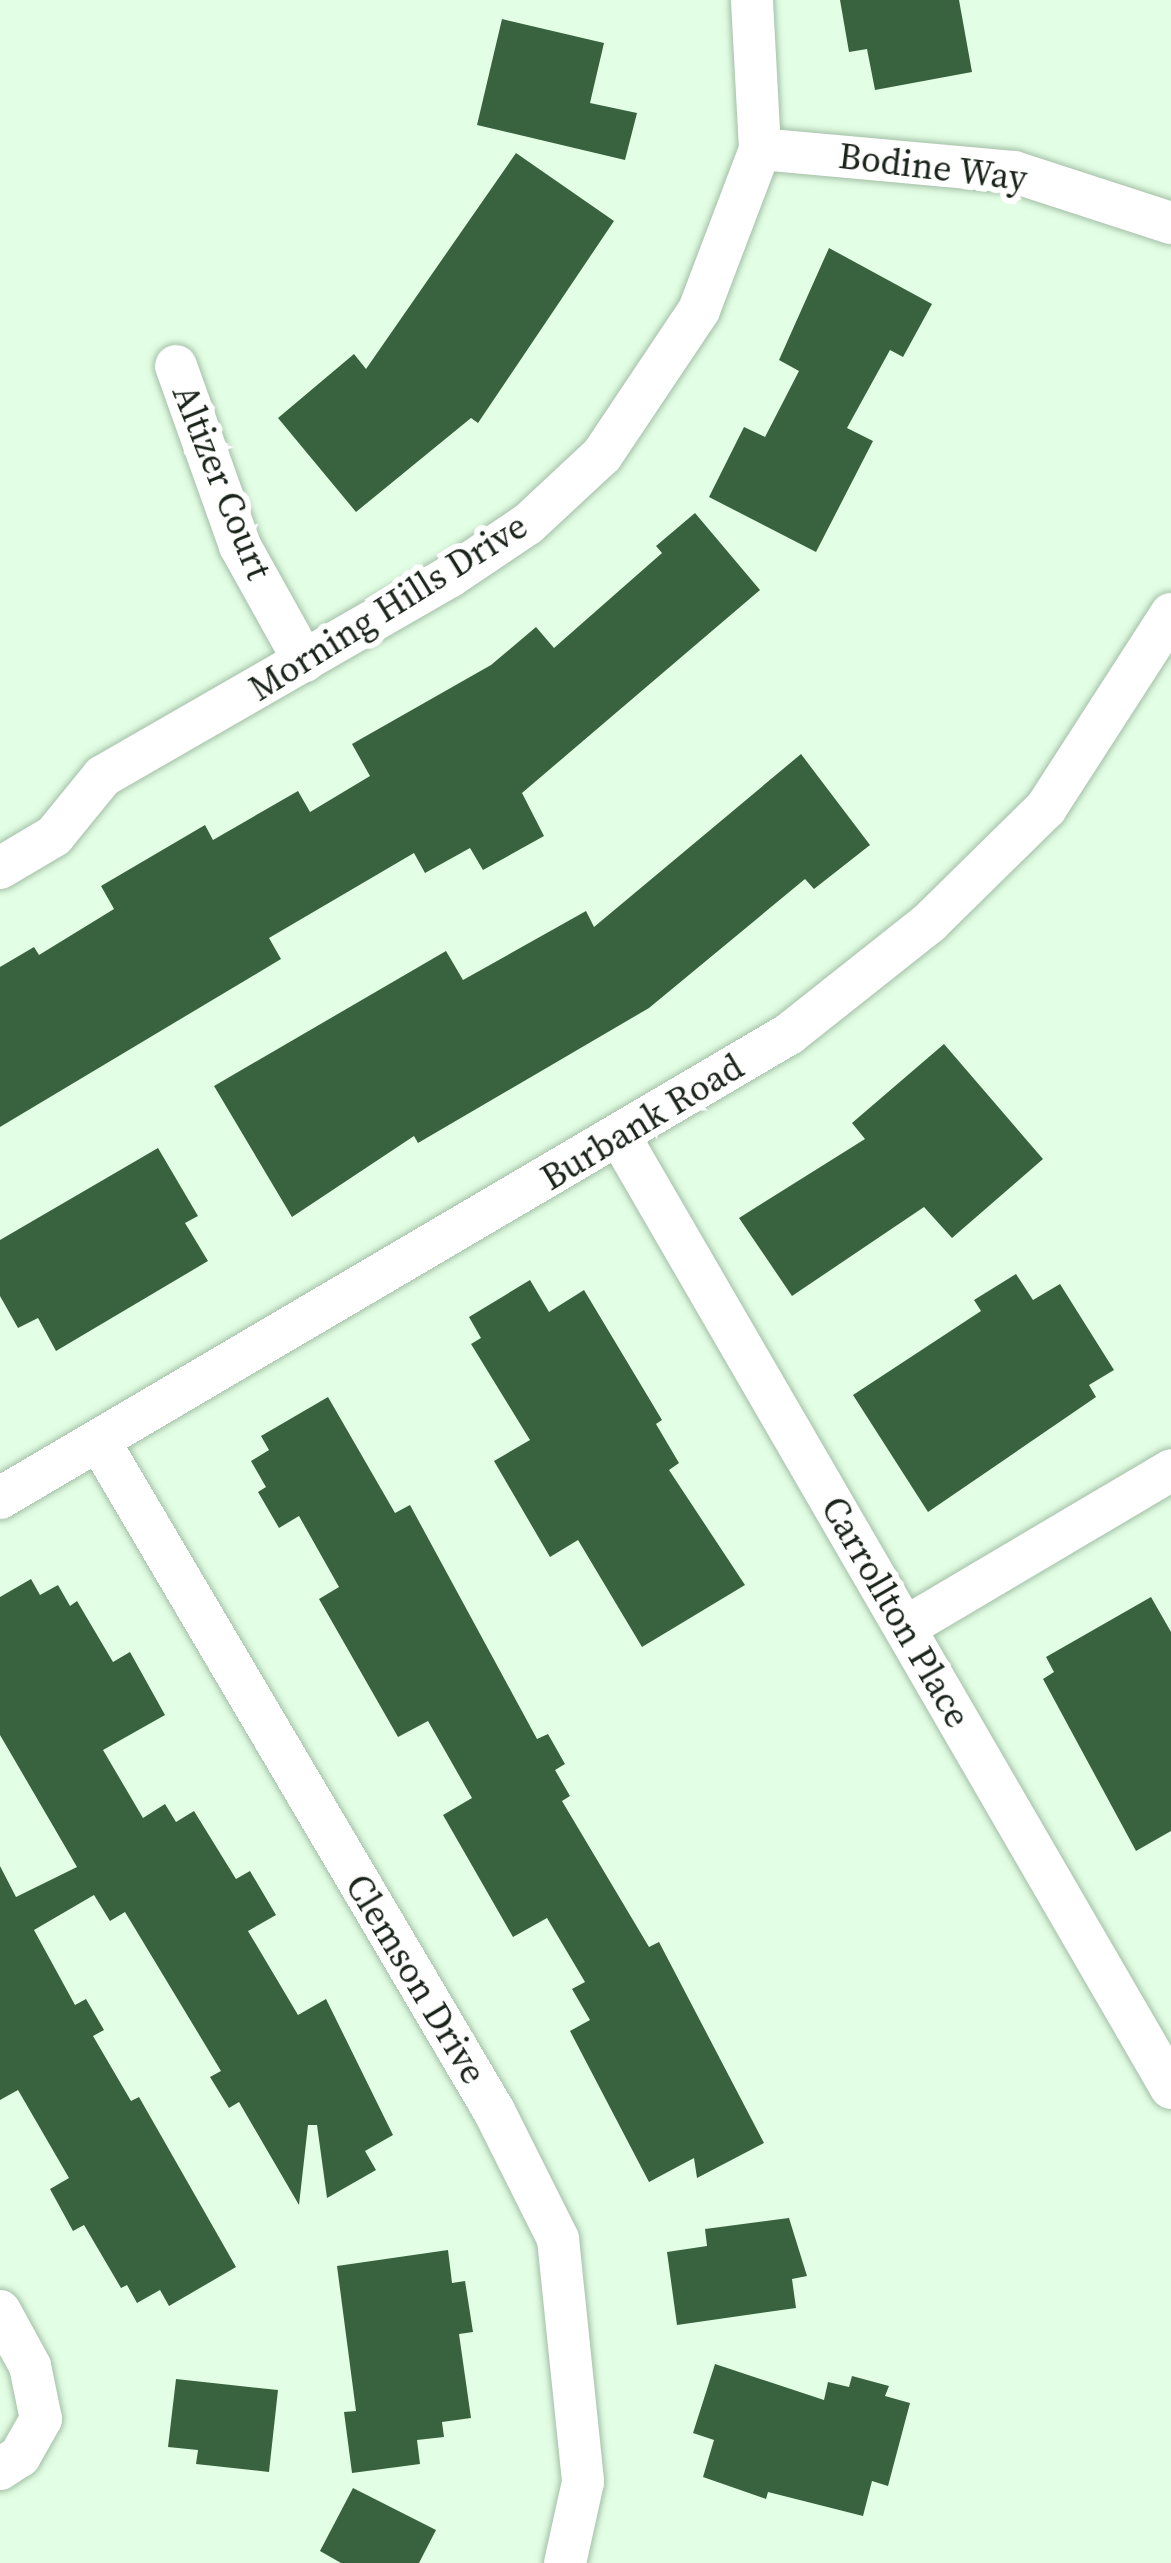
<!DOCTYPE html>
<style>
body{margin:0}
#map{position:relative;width:1171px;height:2563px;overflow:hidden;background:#e2fee4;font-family:"Source Serif 4",serif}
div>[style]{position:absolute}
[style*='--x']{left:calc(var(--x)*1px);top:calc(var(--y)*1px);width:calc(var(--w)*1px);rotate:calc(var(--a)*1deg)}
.building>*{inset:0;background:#39633f}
.roads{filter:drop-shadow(0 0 3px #a3bea6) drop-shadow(0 0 3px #a3bea6)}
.street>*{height:42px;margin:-21px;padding:0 21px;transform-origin:21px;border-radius:21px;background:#fff}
span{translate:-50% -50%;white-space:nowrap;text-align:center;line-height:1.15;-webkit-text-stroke:12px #fff;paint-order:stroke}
.street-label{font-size:36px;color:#19231a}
</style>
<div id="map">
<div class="building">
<i style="clip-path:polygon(840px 0,959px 0,972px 72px,875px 90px,867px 49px,849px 52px)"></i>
<i style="clip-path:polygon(502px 19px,604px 43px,590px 103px,637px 113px,625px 160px,477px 125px)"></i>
<i style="clip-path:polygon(516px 153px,614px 221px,478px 423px,471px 418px,356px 512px,278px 418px,354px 354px,366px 369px)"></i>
<i style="clip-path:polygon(829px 248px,932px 304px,903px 357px,890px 350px,847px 428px,873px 441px,816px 552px,709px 497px,744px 427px,765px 437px,799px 371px,779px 360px)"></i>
<i style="clip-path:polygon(695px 513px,760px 590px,522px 793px,544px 836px,483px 870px,470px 848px,425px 873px,414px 853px,269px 938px,281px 959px,0 1127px,0 967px,34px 947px,39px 955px,114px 909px,101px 886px,205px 825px,213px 840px,298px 791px,310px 812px,370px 776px,352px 744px,491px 665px,536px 627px,554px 648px,662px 553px,656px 546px)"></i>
<i style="clip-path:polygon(801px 754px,870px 845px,814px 889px,805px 879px,649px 1008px,418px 1143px,414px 1136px,292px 1217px,214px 1086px,446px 951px,463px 980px,586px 911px,594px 927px)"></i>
<i style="clip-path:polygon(944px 1044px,1043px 1159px,952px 1238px,924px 1207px,792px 1296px,739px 1218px,865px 1139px,852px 1123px)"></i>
<i style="clip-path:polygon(158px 1148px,198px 1216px,185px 1223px,208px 1261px,56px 1351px,38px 1318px,18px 1328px,0 1296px,0 1240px)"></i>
<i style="clip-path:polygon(1016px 1274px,1033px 1300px,1060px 1284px,1114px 1370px,1089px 1385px,1096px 1397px,928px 1512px,853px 1395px,981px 1311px,974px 1300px)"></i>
<i style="clip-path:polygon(530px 1280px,549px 1312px,584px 1290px,662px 1420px,656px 1424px,679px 1463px,669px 1470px,745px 1585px,642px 1647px,578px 1540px,550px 1557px,494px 1461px,530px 1440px,471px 1344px,481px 1338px,469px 1317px)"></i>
<i style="clip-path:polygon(328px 1397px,395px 1513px,410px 1505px,537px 1739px,548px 1734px,565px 1764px,555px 1770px,570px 1796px,562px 1801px,649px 1947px,659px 1942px,764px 2143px,697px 2178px,694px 2158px,649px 2182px,570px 2031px,590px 2020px,572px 1989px,585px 1982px,547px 1918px,513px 1937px,443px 1815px,472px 1798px,428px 1721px,398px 1737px,319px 1599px,339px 1587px,299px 1516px,279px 1528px,258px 1492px,266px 1487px,251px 1461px,269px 1450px,261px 1436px)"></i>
<i style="clip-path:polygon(31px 1579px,40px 1595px,58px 1585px,70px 1606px,77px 1601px,113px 1662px,130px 1652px,165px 1715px,103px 1750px,143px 1818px,165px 1804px,176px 1822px,194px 1811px,236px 1879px,250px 1871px,276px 1915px,248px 1931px,298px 2015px,326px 1999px,393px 2135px,365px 2151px,376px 2170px,327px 2198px,317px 2125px,308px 2125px,299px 2205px,239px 2102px,229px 2108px,210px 2077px,221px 2071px,125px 1912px,110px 1921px,94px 1895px,34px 1930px,75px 2005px,86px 1999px,104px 2030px,93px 2036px,131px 2101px,139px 2097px,236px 2267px,169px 2306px,160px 2290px,137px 2303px,127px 2285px,121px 2288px,84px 2225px,73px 2231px,50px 2189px,69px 2178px,18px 2090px,0 2100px,0 1866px,16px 1897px,77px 1867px,0 1735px,0 1597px)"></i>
<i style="clip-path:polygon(1151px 1597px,1171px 1632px,1171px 1831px,1136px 1851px,1043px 1679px,1054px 1672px,1046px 1657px)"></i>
<i style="clip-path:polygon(789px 2218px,807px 2276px,792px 2279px,796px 2308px,677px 2325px,667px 2252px,707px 2246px,705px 2229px)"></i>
<i style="clip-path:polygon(448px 2250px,452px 2283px,465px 2281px,473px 2332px,459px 2334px,471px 2418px,442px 2422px,444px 2437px,417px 2440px,420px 2464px,352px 2473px,344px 2412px,356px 2411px,337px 2266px)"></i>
<i style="clip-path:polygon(715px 2364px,824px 2400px,828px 2382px,849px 2387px,852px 2376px,889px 2386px,885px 2396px,910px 2403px,888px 2486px,872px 2481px,863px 2516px,768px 2492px,766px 2499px,703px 2477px,714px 2440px,693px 2433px)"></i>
<i style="clip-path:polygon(176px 2379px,278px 2390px,269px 2472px,196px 2464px,198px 2450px,168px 2447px)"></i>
<i style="clip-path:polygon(353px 2488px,436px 2530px,419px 2563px,341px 2563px,320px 2551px)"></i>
</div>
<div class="roads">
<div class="street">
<i style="--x:760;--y:149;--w:255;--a:5.2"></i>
<i style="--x:1014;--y:172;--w:165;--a:18"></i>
<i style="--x:176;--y:366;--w:191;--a:70.4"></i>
<i style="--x:240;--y:546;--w:132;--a:60.9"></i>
<i style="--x:0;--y:868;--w:63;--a:-30.7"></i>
<i style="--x:54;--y:836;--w:77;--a:-50.8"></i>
<i style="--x:103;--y:776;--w:399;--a:-29.9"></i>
<i style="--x:449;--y:577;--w:95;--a:-33.9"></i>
<i style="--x:528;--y:524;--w:101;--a:-43"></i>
<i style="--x:602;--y:455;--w:174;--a:-56.2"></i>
<i style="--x:699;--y:310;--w:172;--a:-69.2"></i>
<i style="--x:760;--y:149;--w:149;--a:-93.1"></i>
<i style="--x:620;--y:1137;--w:1099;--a:59.91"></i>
<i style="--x:99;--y:1441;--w:778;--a:59.48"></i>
<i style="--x:494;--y:2111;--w:143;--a:63.4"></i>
<i style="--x:558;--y:2239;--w:244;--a:84.1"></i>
<i style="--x:583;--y:2482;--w:83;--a:102.5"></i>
<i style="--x:0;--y:1498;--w:915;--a:-30.46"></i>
<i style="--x:789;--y:1034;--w:179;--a:-38.4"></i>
<i style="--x:929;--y:923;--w:164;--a:-44.5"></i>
<i style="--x:1046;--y:808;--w:231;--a:-57.2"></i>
<i style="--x:906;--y:1627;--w:308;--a:-30.6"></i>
<i style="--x:0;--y:2311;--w:63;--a:61.4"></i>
<i style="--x:30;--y:2366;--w:54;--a:78.3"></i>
<i style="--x:41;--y:2419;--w:43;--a:119.6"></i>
<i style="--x:20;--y:2456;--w:24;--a:147"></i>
</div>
</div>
<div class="street-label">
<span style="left:933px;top:167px;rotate:7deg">Bodine Way</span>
<span style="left:222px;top:482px;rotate:68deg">Altizer Court</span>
<span style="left:388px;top:607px;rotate:-32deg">Morning Hills Drive</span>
<span style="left:642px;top:1122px;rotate:-31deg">Burbank Road</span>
<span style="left:896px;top:1612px;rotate:60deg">Carrollton Place</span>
<span style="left:416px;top:1979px;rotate:59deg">Clemson Drive</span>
</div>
</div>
